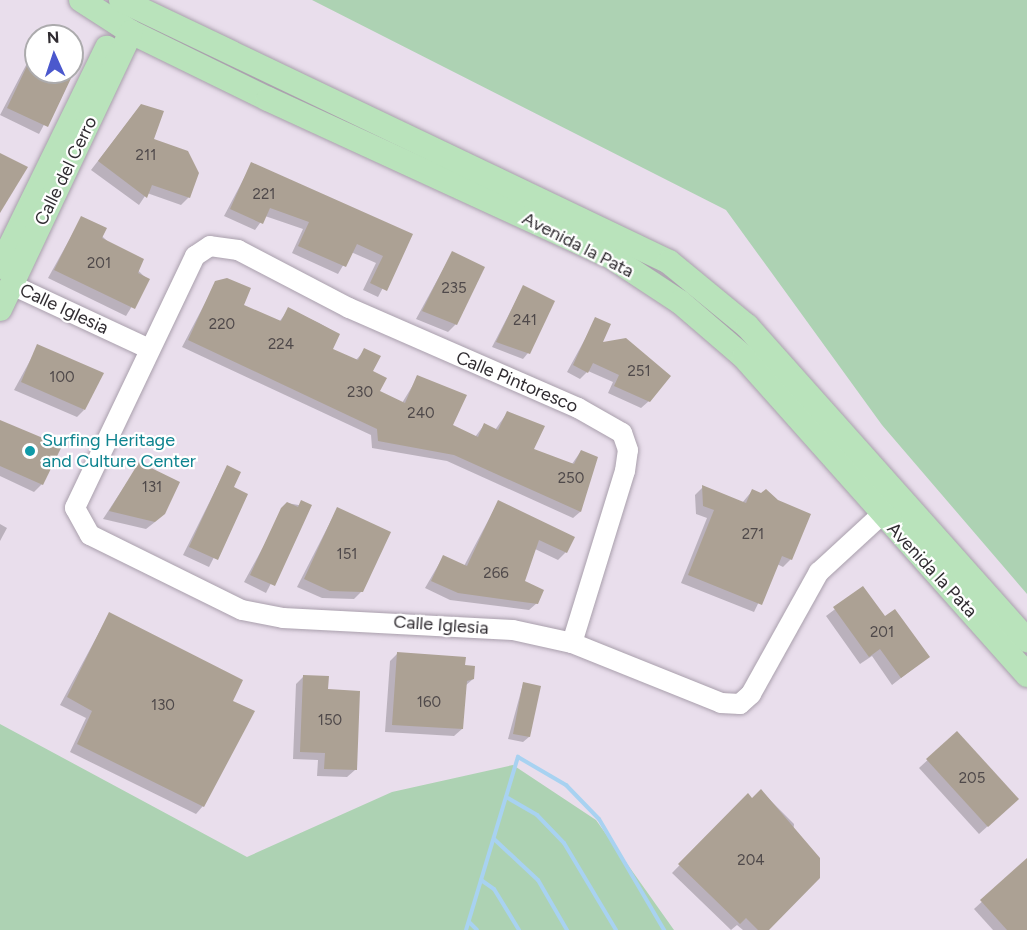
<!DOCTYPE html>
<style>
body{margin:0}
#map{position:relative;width:1027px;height:930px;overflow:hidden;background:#e9deec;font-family:Figtree,sans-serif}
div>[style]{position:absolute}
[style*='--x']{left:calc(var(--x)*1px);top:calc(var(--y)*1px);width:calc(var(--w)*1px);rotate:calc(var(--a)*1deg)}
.green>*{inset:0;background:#add2b3}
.shadow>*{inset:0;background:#0003}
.stream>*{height:4px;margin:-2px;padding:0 2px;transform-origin:2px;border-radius:2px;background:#a8d2f1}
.building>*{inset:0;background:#aca194}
.roads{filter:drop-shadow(0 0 2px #a99fac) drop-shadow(0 0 2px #a99fac)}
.minor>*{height:20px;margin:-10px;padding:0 10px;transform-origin:10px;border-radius:10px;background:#fff}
.major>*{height:24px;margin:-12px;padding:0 12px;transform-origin:12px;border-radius:12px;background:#b9e3bb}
.dots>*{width:16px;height:16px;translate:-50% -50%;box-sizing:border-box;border:3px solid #fff;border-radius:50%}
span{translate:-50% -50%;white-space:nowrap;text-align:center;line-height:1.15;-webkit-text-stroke:4.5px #fff;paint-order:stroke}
.number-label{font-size:15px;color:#4f494a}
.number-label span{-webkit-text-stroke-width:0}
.street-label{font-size:18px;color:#302c31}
.culture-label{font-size:18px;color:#0d838f}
.left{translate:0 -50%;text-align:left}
.north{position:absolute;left:24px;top:24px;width:60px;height:60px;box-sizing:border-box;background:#fff;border:2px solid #acabad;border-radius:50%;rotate:357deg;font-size:16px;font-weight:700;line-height:24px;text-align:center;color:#302c31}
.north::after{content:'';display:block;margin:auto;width:21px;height:27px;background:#4b58cd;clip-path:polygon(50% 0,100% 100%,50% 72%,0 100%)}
</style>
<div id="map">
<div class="green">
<i style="clip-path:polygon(312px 0,1027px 0,1027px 594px,882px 425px,726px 210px)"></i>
<i style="clip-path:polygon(0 724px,247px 857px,392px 792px,513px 765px,596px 820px,674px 930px,0 930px)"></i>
</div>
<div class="shadow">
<i style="clip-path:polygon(36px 46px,36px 72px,72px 72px,75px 67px,39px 134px,0 115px)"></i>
<i style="clip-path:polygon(141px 105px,152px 140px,189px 197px,181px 205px,147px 193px,139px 205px,91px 170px)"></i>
<i style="clip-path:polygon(252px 163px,411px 235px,378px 297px,363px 290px,376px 263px,351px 252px,338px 274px,292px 253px,303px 229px,265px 216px,255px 230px,224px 216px)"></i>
<i style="clip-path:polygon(82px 217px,148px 280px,126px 316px,48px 278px)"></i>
<i style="clip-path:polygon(452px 253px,456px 324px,448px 332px,416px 319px)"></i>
<i style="clip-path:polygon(216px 282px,242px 306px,279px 322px,289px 309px,319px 323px,338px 334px,331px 349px,356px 360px,365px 350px,378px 392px,402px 403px,418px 377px,451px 426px,475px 437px,484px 425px,495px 430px,507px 413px,532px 450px,572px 464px,581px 451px,597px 458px,580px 512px,573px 518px,447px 461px,372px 448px,371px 435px,182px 347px)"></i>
<i style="clip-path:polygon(523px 287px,528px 353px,523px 359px,492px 347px)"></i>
<i style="clip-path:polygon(596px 319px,600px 344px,649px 401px,641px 408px,608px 393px,613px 382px,588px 371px,580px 379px,567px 372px)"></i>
<i style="clip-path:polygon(38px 346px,84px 410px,77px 417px,14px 390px)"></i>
<i style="clip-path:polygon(0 421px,42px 484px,34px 492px,0 476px)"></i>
<i style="clip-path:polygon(139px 464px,155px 522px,146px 529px,103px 519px)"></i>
<i style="clip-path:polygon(227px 467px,232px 488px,246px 495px,209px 567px,183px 555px)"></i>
<i style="clip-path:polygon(703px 487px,742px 503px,752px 491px,791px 559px,783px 567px,777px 564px,754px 612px,681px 583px,707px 518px,696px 514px,695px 495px)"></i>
<i style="clip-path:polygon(498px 502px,566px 552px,558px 560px,535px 549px,523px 582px,537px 603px,529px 610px,450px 600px,425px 588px,443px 557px,464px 566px)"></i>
<i style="clip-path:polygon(287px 503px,310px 507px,266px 593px,244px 582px)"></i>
<i style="clip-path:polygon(337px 509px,362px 591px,354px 599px,322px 598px,297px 587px)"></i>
<i style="clip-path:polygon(0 524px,7px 528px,0 541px)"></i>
<i style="clip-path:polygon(863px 588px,885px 618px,928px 657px,892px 685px,872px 656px,860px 664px,826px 616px)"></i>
<i style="clip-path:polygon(109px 614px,231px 701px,203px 806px,196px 814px,70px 752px,86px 718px,60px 705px)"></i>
<i style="clip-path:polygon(397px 654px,464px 667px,473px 679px,465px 686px,462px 729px,454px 736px,385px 732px,390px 661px)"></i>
<i style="clip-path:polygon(303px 677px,327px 691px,355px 770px,347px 777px,317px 776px,318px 760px,293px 759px,296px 684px)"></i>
<i style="clip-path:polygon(523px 684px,529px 737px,523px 742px,508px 739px)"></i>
<i style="clip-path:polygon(957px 733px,1009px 807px,979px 834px,919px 768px)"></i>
<i style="clip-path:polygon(761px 791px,794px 824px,793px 834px,767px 930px,743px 930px,737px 925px,731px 930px,672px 873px,748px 795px,752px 800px)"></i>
<i style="clip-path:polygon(1027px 860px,1027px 930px,993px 930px,974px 909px)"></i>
</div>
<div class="stream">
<i style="--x:506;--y:797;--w:36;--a:30"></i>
<i style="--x:537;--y:815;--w:39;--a:46"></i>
<i style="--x:564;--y:843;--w:101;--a:59.1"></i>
<i style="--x:494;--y:839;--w:60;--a:43"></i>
<i style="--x:538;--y:880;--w:58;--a:59.9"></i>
<i style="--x:481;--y:880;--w:16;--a:35"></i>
<i style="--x:494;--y:889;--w:48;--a:58.6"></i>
<i style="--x:469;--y:922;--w:11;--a:45"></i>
<i style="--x:466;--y:930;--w:181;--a:-73.3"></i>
<i style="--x:518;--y:757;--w:56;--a:30.3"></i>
<i style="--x:566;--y:785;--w:47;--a:45.9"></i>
<i style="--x:599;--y:819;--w:129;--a:59.6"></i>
</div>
<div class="building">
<i style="clip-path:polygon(36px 47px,36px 72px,74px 72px,48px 127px,7px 108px)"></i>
<i style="clip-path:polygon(141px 104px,164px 111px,154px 139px,188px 151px,199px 173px,190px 198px,152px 185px,147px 198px,98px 161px)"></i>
<i style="clip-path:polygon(0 153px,28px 167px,0 213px)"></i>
<i style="clip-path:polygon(251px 162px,413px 234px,387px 291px,370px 283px,383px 256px,357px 244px,346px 267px,298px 246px,309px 222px,270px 208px,263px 224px,230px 209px)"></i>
<i style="clip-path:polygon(81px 216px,107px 228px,102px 238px,144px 259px,138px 273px,150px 279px,135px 309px,54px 270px)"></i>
<i style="clip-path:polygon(452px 251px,485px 267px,457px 325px,422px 311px)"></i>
<i style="clip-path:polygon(227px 278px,251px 288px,244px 305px,281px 321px,288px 307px,340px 334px,333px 349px,358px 360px,364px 348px,381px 356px,373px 371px,387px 378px,380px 391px,405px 403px,417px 375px,467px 395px,453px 425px,478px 437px,484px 423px,498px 430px,507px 411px,545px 426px,534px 449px,574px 464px,581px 450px,598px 457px,581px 512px,454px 455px,378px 441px,377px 429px,188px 340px,215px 281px)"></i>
<i style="clip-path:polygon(523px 285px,555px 301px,530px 354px,496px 342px)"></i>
<i style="clip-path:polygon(595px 317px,611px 324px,603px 342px,626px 338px,671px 376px,650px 402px,614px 386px,619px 375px,593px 363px,588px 373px,573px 365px)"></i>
<i style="clip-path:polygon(37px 344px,104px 373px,85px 410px,21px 382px)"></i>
<i style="clip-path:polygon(0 420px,62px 446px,43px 485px,0 466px)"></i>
<i style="clip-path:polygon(139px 462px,180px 482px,165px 514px,155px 522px,109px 511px)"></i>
<i style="clip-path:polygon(227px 465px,241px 472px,234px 487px,248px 494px,218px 560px,189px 547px)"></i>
<i style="clip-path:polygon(702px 485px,746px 503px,752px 489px,761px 493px,766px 489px,778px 500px,811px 514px,792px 560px,782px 556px,762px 605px,688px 575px,714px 510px,703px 506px)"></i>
<i style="clip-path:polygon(301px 500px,312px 505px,275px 586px,250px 575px,281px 508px,287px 502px,298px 507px)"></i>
<i style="clip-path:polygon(498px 500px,575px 537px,567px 553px,539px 540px,525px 581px,544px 590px,538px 604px,458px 593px,431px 581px,443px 555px,467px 566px)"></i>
<i style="clip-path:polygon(337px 507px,391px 532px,363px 592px,330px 591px,304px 579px)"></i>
<i style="clip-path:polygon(863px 586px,885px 616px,895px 609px,930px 657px,901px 678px,880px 649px,869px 657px,833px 607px)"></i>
<i style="clip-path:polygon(109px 612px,243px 680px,233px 701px,255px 711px,204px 807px,77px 744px,92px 711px,67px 697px)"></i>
<i style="clip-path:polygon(397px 652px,466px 657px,465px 665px,475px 666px,474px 679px,467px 681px,463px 729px,392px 725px)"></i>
<i style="clip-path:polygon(303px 675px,329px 676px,328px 689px,360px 691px,357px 770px,324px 769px,325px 753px,300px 752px)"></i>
<i style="clip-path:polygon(523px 682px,541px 686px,530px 737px,513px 734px)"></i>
<i style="clip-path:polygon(957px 731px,1019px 799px,988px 827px,926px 759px)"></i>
<i style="clip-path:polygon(761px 789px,820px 858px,820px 878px,769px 930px,758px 930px,746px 918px,740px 924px,678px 864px,748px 793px,752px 798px)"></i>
<i style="clip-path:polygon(1027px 858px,1027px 930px,1007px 930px,980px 900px)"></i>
</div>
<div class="roads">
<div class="minor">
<i style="--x:12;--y:285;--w:151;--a:25"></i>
<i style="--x:572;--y:643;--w:180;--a:-72.9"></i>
<i style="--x:625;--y:471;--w:21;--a:-82"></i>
<i style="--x:628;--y:450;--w:18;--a:-109"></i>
<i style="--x:622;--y:433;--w:51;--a:-150.4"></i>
<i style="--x:578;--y:408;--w:250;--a:-156.4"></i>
<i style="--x:349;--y:308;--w:125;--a:-152.4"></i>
<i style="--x:238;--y:250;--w:28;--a:-172"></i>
<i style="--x:210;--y:246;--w:18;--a:146"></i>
<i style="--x:195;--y:256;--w:279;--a:115.5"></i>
<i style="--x:75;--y:508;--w:31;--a:61"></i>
<i style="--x:90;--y:535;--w:169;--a:26.3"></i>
<i style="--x:242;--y:610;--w:42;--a:11"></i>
<i style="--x:283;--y:618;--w:230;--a:3"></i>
<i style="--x:513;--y:630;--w:60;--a:12.4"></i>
<i style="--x:572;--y:643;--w:161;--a:21.9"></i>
<i style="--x:721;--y:703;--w:19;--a:3"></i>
<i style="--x:740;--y:704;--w:15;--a:-42"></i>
<i style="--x:751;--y:694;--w:140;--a:-60.9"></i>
<i style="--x:819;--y:572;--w:100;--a:-42.6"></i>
</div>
<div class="major">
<i style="--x:81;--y:0;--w:59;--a:32.6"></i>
<i style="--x:131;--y:32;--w:153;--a:26.1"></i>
<i style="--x:268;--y:99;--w:380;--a:24.7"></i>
<i style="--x:613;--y:258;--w:80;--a:33.3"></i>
<i style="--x:680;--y:302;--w:84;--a:40.7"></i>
<i style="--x:744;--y:357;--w:426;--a:48.3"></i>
<i style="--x:121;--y:0;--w:607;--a:25.55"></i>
<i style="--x:669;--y:262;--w:101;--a:39.4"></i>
<i style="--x:747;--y:326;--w:421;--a:48.3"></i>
<i style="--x:0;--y:267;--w:244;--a:-64"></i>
<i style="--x:0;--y:309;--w:306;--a:-64.7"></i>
</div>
</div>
<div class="dots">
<i style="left:30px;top:451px;background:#0f9aa8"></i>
</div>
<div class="number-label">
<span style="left:146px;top:156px">211</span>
<span style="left:264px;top:195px">221</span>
<span style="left:99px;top:264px">201</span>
<span style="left:454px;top:289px">235</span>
<span style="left:525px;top:321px">241</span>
<span style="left:222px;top:325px">220</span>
<span style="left:281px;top:345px">224</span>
<span style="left:639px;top:372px">251</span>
<span style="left:62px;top:378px">100</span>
<span style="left:360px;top:393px">230</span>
<span style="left:421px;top:414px">240</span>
<span style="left:571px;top:479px">250</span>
<span style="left:152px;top:488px">131</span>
<span style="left:753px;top:535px">271</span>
<span style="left:347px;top:555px">151</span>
<span style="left:496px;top:574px">266</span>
<span style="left:882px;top:633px">201</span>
<span style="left:429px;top:703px">160</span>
<span style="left:163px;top:706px">130</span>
<span style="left:330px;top:721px">150</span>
<span style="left:972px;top:779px">205</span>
<span style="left:751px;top:861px">204</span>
</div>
<div class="street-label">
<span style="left:66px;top:171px;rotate:-64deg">Calle del Cerro</span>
<span style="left:578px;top:245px;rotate:27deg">Avenida la Pata</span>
<span style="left:64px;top:309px;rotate:25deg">Calle Iglesia</span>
<span style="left:517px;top:382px;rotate:23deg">Calle Pintoresco</span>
<span style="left:932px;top:570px;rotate:47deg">Avenida la Pata</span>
<span style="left:441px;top:625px;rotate:4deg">Calle Iglesia</span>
</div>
<div class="culture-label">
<span class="left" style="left:42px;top:451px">Surfing Heritage<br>and Culture Center</span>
</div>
<div class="north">N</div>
</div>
